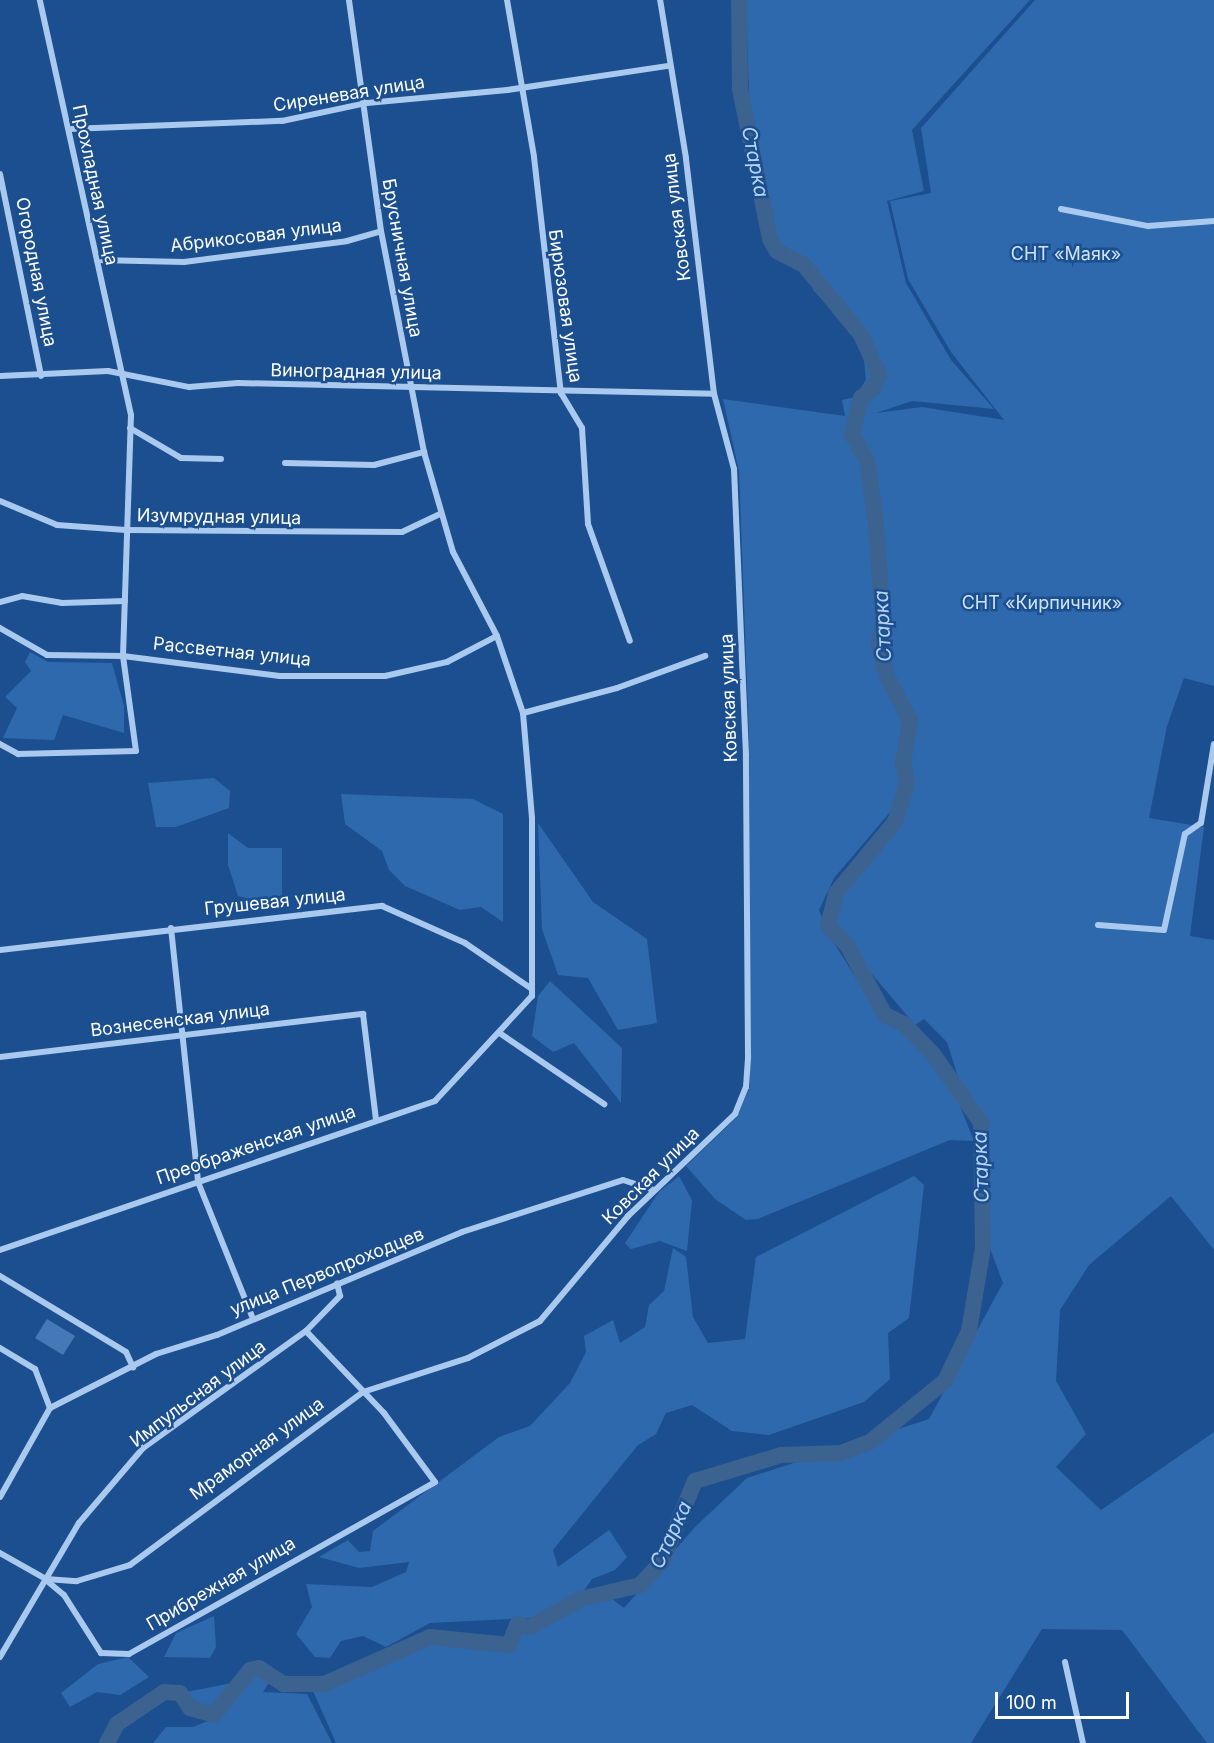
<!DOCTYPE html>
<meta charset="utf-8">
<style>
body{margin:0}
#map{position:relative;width:1214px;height:1743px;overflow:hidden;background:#1b4f8f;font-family:Inter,sans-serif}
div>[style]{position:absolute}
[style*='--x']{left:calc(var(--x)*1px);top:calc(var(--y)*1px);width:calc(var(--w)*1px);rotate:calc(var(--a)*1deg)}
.green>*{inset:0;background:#2e69ad}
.river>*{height:16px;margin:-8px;padding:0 8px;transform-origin:8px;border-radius:8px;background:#3c6290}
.building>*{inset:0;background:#4478b7}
.minor>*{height:6px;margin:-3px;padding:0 3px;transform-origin:3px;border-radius:3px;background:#a9c9ee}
span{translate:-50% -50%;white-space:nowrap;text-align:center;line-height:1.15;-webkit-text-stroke:5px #1b4f8f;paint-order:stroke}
.street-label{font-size:18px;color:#fff}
.park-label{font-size:18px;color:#cfe3fa}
.water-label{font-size:20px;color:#b5d3f5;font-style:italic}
.scale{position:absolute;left:995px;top:1692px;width:134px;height:27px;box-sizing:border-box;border:3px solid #fff;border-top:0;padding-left:8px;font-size:18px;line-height:21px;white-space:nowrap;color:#fff;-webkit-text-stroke:4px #1b4f8f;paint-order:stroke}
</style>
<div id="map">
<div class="green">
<i style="clip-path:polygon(evenodd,746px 0,1030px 0,912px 130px,924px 191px,887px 201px,906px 283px,951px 360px,994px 409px,912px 401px,876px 413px,922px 407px,1004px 420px,951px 352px,908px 279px,890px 201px,931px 193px,921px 128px,1035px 0,1214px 0,1214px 686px,1184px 678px,1167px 726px,1149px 818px,1204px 827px,1190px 936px,1214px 940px,1214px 1250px,1171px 1196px,1089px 1265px,1060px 1310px,1056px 1381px,1086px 1434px,1056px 1467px,1101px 1510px,1214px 1432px,1214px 1743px,1207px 1743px,1122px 1630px,1042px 1629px,971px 1743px,336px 1743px,310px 1684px,339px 1685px,430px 1637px,509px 1645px,517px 1625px,548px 1621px,581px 1599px,604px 1593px,624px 1608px,696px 1526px,747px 1478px,929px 1419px,1003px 1283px,983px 1230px,980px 1147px,947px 1042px,924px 1019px,915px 1025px,860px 960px,855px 968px,847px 945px,828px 926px,836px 893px,894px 822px,904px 798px,910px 721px,898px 701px,908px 721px,903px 797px,834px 878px,819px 910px,829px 935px,881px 1018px,902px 1028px,953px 1088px,974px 1141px,950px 1140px,758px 1219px,746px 1220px,715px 1199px,686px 1166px,737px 1117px,750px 1086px,749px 738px,739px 471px,723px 399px,845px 416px,842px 400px,855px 397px,866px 380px,864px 360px,850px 329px,813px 290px,817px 281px,805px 263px,779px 249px,772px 237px,750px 130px,746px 0,868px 473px,882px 574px,883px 626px,879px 643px,897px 700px,884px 675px,877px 642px,880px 574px,868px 473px)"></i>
<i style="clip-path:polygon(30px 652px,48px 662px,112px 663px,124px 706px,124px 733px,63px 715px,54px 740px,3px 738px,17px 708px,5px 697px,31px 671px,25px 662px)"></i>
<i style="clip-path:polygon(214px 778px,230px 791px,229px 808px,176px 827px,156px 827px,148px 783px)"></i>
<i style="clip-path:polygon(341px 794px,473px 799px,503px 814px,503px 922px,481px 907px,460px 910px,405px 886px,389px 870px,382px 851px,345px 824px)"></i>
<i style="clip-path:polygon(538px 823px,593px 902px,647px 939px,657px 1023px,618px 1030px,588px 978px,558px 975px,542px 929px)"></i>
<i style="clip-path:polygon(228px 833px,248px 848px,282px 848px,282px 907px,238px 896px,228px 865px)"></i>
<i style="clip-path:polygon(550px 981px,622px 1048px,621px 1103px,574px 1043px,553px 1052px,532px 1036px,538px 996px)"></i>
<i style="clip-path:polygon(679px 1176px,692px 1200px,687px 1251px,660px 1241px,631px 1249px,625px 1243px,659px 1192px)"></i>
<i style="clip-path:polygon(914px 1176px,924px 1185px,909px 1318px,888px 1333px,890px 1379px,864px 1402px,769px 1435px,732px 1431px,692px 1405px,666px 1413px,656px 1434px,638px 1445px,553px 1550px,558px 1567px,609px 1530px,627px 1557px,615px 1570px,592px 1579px,583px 1592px,549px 1609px,547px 1617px,430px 1623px,386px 1647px,363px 1636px,341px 1641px,330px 1658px,315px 1657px,296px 1634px,312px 1607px,306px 1584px,372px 1587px,406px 1572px,409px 1562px,359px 1568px,319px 1557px,348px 1540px,359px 1552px,370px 1551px,373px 1531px,499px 1437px,530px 1426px,570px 1383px,586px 1352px,584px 1336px,613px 1320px,620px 1343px,645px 1327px,649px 1305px,664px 1291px,673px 1248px,686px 1257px,693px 1317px,708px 1343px,745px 1339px,756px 1257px)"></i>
<i style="clip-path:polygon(214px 1616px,216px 1647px,210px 1658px,164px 1657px,176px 1633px)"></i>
<i style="clip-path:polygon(128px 1657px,149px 1677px,120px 1695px,97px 1692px,70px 1707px,61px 1693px,98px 1664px)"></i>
<i style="clip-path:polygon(258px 1670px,272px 1678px,263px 1692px,307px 1694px,332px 1743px,153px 1743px,166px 1727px,193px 1727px,215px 1718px,240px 1693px,245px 1677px)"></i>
<i style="clip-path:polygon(237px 1682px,214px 1714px,191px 1707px,186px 1692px)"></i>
</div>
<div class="river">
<i style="--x:107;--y:1743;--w:21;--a:-62"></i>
<i style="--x:117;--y:1724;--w:57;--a:-34.2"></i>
<i style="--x:164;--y:1692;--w:16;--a:4"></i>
<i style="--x:180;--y:1693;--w:18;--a:56"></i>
<i style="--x:190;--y:1708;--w:25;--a:16"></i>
<i style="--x:214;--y:1715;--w:58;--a:-51.3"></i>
<i style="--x:250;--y:1670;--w:9;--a:-13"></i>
<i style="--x:259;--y:1668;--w:30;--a:33"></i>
<i style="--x:284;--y:1684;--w:40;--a:0"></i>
<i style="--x:324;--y:1684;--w:116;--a:-23.9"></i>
<i style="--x:430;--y:1637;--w:79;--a:5.8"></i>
<i style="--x:509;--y:1645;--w:22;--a:-68"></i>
<i style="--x:517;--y:1625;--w:13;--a:9"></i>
<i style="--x:530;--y:1627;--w:58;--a:-28.8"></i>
<i style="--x:581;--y:1599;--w:61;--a:-13.3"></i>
<i style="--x:640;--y:1585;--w:33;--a:-47"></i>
<i style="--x:662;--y:1561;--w:87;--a:-67.6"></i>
<i style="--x:695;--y:1481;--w:90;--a:-16.8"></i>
<i style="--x:781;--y:1455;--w:60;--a:-1.9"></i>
<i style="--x:841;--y:1453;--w:31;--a:-21"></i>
<i style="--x:870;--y:1442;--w:97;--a:-39.1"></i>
<i style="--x:945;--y:1381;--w:55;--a:-64.4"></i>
<i style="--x:969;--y:1331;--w:85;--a:-80.5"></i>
<i style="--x:983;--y:1247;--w:124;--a:-90.9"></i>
<i style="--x:981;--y:1123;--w:83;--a:-124.7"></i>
<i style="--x:934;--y:1055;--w:43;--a:-134.1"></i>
<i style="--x:904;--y:1024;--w:21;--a:-155"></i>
<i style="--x:885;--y:1015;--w:80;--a:-118.5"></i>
<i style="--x:847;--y:945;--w:27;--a:-135"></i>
<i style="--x:828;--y:926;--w:34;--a:-76"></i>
<i style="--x:836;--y:893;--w:92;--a:-50.3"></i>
<i style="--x:895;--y:822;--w:41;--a:-72.9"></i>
<i style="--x:907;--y:783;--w:20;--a:-101"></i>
<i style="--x:903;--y:763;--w:43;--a:-80.5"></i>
<i style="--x:910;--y:721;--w:53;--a:-117.1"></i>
<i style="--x:886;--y:674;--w:32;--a:-103"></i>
<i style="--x:879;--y:643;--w:17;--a:-77"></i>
<i style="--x:883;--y:626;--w:104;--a:-93.9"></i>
<i style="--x:876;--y:522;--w:62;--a:-98.4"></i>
<i style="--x:867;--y:461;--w:31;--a:-119"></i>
<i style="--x:852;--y:434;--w:37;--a:-76"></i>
<i style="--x:861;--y:398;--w:15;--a:-37"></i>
<i style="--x:873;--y:389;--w:16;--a:-68"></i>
<i style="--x:879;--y:374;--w:43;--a:-114.8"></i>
<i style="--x:861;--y:335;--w:90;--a:-129.2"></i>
<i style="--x:804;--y:265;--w:30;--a:-153"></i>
<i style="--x:777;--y:251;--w:14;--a:-120"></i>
<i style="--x:770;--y:239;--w:153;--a:-101.3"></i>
<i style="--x:740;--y:89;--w:89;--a:-90.6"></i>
</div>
<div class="building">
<i style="clip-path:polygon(47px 1319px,75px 1336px,63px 1355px,35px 1338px)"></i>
</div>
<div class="minor">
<i style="--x:507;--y:0;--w:159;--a:80.2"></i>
<i style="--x:534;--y:157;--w:238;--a:83.5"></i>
<i style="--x:561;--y:393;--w:41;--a:59"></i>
<i style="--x:582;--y:428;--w:96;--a:86.4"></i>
<i style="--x:588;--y:524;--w:124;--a:70.3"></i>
<i style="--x:69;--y:129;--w:213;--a:-2.2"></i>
<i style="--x:282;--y:121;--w:87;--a:-12"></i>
<i style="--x:367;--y:103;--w:141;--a:-5.3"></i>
<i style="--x:507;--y:90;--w:163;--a:-8.5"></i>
<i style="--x:0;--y:174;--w:206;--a:78.5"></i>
<i style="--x:1061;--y:209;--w:89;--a:11.1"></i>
<i style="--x:1148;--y:226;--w:66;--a:-4.3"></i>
<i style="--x:97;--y:260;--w:87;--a:1.3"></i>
<i style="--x:184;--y:262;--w:164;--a:-7.3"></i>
<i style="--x:347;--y:241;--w:35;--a:-16"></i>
<i style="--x:0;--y:376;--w:108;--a:-2.7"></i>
<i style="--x:108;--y:371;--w:83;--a:11.2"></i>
<i style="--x:189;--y:387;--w:49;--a:-4.7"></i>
<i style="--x:238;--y:383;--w:476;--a:1.3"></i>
<i style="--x:130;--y:428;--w:59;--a:30.5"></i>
<i style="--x:181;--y:458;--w:40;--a:1.4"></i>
<i style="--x:285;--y:463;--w:89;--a:1.3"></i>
<i style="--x:374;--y:465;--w:52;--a:-14.6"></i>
<i style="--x:0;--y:501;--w:62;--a:22.8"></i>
<i style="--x:57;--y:525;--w:69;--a:4.1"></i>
<i style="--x:126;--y:530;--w:276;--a:0.4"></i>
<i style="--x:402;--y:532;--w:42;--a:-25.3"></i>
<i style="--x:0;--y:602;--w:23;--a:-15"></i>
<i style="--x:22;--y:596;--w:41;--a:9.9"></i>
<i style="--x:62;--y:603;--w:63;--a:-1.8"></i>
<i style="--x:0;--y:628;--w:54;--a:29.9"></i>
<i style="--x:47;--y:655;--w:76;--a:0.8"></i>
<i style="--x:123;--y:656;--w:158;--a:7.3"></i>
<i style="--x:280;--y:676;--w:105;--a:0"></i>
<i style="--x:385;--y:676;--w:64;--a:-12.7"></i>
<i style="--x:447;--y:662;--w:56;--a:-27.5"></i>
<i style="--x:523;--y:713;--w:97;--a:-14.9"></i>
<i style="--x:617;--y:688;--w:94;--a:-20"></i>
<i style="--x:0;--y:744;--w:21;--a:29"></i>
<i style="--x:18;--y:754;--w:118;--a:-1.5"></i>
<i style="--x:136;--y:751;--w:96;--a:-97.8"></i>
<i style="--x:123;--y:656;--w:241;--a:-88.1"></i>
<i style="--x:131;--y:415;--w:425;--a:-102.4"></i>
<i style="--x:1098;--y:925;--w:66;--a:4.3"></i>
<i style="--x:1164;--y:930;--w:98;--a:-77.7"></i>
<i style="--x:1185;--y:834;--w:19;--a:-35"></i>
<i style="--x:1201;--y:823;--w:80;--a:-80.7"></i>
<i style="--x:171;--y:928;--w:255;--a:83.9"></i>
<i style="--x:198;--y:1182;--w:144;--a:68.1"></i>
<i style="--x:0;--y:950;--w:385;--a:-6.6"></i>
<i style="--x:382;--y:906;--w:91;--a:24"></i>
<i style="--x:465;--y:943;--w:81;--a:34.5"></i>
<i style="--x:501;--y:1034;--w:125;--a:34.2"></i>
<i style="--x:0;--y:1057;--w:366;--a:-6.8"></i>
<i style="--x:363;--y:1014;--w:107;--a:83"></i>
<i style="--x:0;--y:1250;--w:460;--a:-18.9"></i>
<i style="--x:435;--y:1101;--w:143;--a:-47.3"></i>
<i style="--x:532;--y:996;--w:178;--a:-90"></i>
<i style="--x:532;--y:818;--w:105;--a:-94.9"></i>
<i style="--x:523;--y:713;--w:81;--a:-108.7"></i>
<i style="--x:497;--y:636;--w:95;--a:-117.6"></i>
<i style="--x:453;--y:552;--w:104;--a:-106.2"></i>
<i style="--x:424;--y:452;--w:225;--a:-101"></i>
<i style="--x:381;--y:231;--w:233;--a:-97.9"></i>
<i style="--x:0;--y:1276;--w:147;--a:31.1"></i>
<i style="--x:126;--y:1352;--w:17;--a:65"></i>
<i style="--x:0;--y:1348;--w:41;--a:31"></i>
<i style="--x:35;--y:1369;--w:42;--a:69"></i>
<i style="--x:50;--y:1408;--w:102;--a:119.3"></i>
<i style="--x:50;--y:1408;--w:119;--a:-27"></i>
<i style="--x:156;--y:1354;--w:64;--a:-17.3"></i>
<i style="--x:217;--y:1335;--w:266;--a:-22.8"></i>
<i style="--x:462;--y:1232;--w:169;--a:-17.9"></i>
<i style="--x:623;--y:1180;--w:32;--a:18"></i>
<i style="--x:0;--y:1553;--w:53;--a:29.5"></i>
<i style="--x:46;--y:1579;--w:31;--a:4"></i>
<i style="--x:77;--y:1581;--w:55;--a:-16.8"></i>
<i style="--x:130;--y:1565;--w:290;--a:-36.6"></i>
<i style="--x:363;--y:1392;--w:110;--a:-17.9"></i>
<i style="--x:468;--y:1358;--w:81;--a:-27.2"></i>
<i style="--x:540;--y:1321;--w:137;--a:-50"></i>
<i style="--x:628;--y:1216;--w:148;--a:-43.6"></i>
<i style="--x:735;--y:1114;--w:29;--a:-68"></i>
<i style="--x:746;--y:1087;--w:31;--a:-86"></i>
<i style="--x:748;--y:1056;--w:301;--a:-90.4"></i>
<i style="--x:746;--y:755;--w:286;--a:-92.4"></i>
<i style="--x:734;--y:469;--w:78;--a:-104.9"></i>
<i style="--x:714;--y:394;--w:238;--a:-96.8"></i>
<i style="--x:686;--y:158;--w:160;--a:-99.3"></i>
<i style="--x:46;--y:1580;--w:23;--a:40"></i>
<i style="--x:64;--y:1595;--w:69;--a:57.5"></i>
<i style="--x:101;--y:1653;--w:28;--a:2"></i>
<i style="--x:129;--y:1654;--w:351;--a:-29.3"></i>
<i style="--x:435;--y:1482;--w:86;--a:-126.5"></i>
<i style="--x:384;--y:1413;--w:113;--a:-133.6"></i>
<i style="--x:0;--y:1657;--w:156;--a:-59.5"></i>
<i style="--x:79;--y:1523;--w:99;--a:-49.5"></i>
<i style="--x:143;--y:1448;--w:201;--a:-35.7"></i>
<i style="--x:306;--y:1331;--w:49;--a:-45.8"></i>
<i style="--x:340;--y:1296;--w:13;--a:-103"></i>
<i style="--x:1065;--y:1662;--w:83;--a:77.5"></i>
</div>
<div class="street-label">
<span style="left:349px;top:94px;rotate:-9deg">Сиреневая улица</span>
<span style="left:95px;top:185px;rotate:78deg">Прохладная улица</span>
<span style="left:677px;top:217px;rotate:-97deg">Ковская улица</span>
<span style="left:256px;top:236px;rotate:-7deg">Абрикосовая улица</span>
<span style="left:402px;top:258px;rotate:80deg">Брусничная улица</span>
<span style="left:36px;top:272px;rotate:79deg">Огородная улица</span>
<span style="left:565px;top:306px;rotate:82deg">Бирюзовая улица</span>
<span style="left:356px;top:372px;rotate:1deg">Виноградная улица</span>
<span style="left:219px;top:517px;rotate:1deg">Изумрудная улица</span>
<span style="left:232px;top:652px;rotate:6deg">Рассветная улица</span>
<span style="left:729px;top:698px;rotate:-92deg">Ковская улица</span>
<span style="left:275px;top:902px;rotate:-6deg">Грушевая улица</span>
<span style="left:180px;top:1020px;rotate:-7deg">Вознесенская улица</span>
<span style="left:256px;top:1145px;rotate:-19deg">Преображенская улица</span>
<span style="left:651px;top:1176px;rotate:-45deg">Ковская улица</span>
<span style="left:327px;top:1272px;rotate:-22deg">улица Первопроходцев</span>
<span style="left:198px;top:1394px;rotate:-37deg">Импульсная улица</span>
<span style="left:257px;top:1449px;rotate:-36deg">Мраморная улица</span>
<span style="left:221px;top:1584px;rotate:-30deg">Прибрежная улица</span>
</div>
<div class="park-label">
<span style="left:1066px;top:254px">СНТ «Маяк»</span>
<span style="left:1042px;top:603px">СНТ «Кирпичник»</span>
</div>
<div class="water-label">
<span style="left:755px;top:162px;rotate:79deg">Старка</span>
<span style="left:883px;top:626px;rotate:-93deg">Старка</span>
<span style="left:981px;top:1167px;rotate:-92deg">Старка</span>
<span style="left:671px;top:1535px;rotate:-65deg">Старка</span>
</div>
<div class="scale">100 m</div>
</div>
